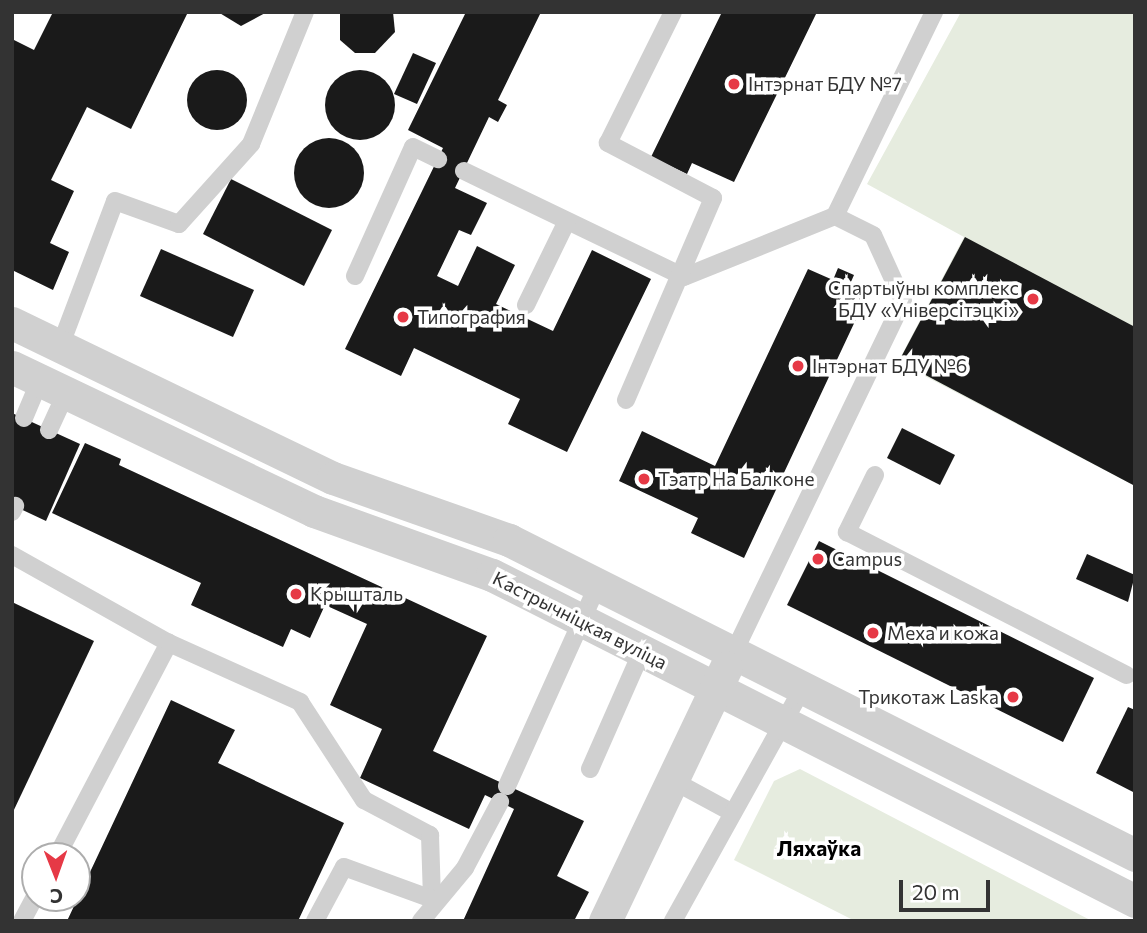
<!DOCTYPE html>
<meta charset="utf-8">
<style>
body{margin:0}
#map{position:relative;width:1147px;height:933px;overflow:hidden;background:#fff;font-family:Commissioner,sans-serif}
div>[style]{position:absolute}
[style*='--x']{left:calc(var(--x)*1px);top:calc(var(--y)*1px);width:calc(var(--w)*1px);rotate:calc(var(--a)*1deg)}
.green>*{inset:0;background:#e6ecdf}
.building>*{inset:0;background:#1a1a1a}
.round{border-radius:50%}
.service>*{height:18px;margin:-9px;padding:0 9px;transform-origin:9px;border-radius:9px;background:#d0d0d0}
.minor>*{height:33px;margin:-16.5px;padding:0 16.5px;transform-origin:16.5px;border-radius:16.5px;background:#d0d0d0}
.dots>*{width:19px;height:19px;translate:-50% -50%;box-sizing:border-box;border:4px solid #fff;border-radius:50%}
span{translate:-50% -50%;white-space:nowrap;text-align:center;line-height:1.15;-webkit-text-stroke:7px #fff;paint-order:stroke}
.poi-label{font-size:19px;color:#333}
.left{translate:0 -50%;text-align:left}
.right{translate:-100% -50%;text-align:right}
.street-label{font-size:19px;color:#333}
.neighbourhood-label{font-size:21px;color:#000;font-weight:700}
.frame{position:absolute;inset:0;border:14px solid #333;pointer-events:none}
.north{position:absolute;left:21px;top:842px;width:70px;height:70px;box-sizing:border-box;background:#fff;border:2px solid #adadad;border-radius:50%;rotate:179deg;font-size:19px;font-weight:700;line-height:28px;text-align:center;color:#333}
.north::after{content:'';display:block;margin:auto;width:24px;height:32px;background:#e63946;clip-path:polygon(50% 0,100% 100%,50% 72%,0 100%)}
.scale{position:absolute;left:899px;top:880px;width:91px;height:32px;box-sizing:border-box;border:4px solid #333;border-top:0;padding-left:9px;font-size:21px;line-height:24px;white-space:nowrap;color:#333;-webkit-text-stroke:5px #fff;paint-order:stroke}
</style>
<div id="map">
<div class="green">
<i style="clip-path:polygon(961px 12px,1135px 12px,1135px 486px,898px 362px,964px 237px,867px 184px)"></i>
<i style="clip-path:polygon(800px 769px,1092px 921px,855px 921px,734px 860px,774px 781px)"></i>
</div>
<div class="building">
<i style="clip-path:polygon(53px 12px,188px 12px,131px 129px,87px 107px,51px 180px,74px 191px,50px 243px,69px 252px,53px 290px,12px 270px,12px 39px,34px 50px)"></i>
<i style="clip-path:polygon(218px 12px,267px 12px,241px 26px)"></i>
<i style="clip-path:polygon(340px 12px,393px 12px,395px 32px,375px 53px,355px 53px,340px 40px)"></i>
<i style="clip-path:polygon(466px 12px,541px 12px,498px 100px,507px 105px,498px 122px,489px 117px,455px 188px,487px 203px,471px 235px,459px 230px,437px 276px,458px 286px,477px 246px,515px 265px,496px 304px,553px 331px,592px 250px,651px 279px,567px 452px,508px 424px,520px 399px,414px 348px,401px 376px,345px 349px,443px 148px,408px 130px)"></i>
<i style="clip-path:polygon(722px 12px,817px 12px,734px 182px,692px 163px,687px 174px,651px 157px)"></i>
<i style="clip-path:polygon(413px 53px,436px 63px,417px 104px,394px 94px)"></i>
<i class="round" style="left:325px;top:70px;width:70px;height:70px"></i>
<i class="round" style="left:187px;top:70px;width:60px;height:60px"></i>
<i class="round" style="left:294px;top:138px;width:70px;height:70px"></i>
<i style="clip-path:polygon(231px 179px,332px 230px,304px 286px,203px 234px)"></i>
<i style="clip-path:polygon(965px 237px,1135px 327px,1135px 486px,899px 361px)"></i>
<i style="clip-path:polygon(161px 249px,254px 290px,233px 337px,140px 296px)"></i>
<i style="clip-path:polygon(838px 268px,854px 275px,847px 291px,865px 300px,744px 558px,691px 533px,698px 518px,619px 481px,642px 431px,715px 466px,808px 269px,833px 280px)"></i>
<i style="clip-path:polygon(12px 413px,80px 444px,46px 521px,12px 505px)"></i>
<i style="clip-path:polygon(902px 428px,955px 455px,940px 485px,887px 458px)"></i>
<i style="clip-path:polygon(85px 443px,121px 459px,119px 465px,487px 636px,433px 751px,584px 821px,557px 876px,589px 892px,574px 921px,463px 921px,514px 809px,485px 795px,469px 829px,360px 778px,382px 729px,330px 705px,367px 624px,325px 605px,310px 638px,291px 629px,283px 647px,191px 605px,201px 583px,52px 513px)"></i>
<i style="clip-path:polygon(819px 541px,1094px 678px,1063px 742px,787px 605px)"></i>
<i style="clip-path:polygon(1087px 554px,1135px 575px,1128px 602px,1076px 579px)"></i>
<i style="clip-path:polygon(12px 602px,94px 641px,12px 814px)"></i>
<i style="clip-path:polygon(171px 700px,235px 730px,218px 763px,344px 823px,298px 921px,67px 921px)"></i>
<i style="clip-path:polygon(1128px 707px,1135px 710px,1135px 793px,1096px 773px)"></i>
</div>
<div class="service">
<i style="--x:464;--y:171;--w:244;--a:25.7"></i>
<i style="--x:684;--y:277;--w:163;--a:-22"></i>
<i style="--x:355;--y:276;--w:141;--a:-65.8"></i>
<i style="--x:413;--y:147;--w:28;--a:26"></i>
<i style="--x:526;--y:305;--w:93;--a:-64"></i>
<i style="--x:58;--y:352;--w:161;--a:-69.3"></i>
<i style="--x:115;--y:201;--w:68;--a:19.8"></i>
<i style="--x:179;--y:224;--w:108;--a:-48"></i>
<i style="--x:251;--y:144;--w:143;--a:-67.8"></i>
<i style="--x:626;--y:400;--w:220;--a:-66.7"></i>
<i style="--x:713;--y:198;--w:119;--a:-152.4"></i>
<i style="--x:608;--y:143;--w:146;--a:-63.6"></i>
<i style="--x:24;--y:418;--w:41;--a:-67.2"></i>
<i style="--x:49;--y:430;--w:41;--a:-65.3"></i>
<i style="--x:875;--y:475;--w:64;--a:116.2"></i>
<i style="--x:847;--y:532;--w:314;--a:27.1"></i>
<i style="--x:12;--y:512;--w:7;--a:-63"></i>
<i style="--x:12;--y:555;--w:180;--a:29.3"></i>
<i style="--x:735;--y:650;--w:387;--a:-64.3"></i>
<i style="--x:903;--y:301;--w:72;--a:-114.4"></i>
<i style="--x:873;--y:235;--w:42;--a:-153.4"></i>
<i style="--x:835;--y:216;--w:227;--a:-64.1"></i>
<i style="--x:590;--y:769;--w:129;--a:-66.2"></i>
<i style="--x:672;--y:780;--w:69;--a:28.4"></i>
<i style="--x:507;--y:786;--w:222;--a:-65.7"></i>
<i style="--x:57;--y:856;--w:241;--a:-62.3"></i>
<i style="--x:169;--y:643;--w:144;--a:24.2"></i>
<i style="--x:300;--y:702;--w:117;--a:56.9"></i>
<i style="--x:364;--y:800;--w:75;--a:27.9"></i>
<i style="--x:430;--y:835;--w:64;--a:88.2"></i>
<i style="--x:22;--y:921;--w:27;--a:-62"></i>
<i style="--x:315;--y:921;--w:61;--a:-61.8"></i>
<i style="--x:344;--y:867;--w:94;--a:20"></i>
<i style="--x:421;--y:921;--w:69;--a:-50.3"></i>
<i style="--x:465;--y:868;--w:75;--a:-62.1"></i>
<i style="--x:673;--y:921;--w:269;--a:-60.9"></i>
</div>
<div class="minor">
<i style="--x:12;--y:323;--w:356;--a:25.8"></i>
<i style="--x:333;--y:478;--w:187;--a:19.4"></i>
<i style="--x:509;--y:540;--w:701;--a:26.71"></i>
<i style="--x:12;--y:367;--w:335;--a:25.5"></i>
<i style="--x:314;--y:511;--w:189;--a:19.8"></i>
<i style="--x:492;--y:575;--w:721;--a:26.88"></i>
<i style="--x:605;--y:921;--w:281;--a:-64.5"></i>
</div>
<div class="dots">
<i style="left:734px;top:84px;background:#e63946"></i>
<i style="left:1033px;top:299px;background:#e63946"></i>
<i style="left:403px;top:317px;background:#e63946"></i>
<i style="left:798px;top:366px;background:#e63946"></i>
<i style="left:644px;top:479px;background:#e63946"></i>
<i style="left:818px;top:559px;background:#e63946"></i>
<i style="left:296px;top:594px;background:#e63946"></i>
<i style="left:873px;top:633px;background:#e63946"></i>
<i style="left:1013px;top:697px;background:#e63946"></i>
</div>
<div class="poi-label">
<span class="left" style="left:748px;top:84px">Інтэрнат БДУ №7</span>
<span class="right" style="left:1019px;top:299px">Спартыўны комплекс<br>БДУ «Універсітэцкі»</span>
<span class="left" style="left:417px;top:317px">Типография</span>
<span class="left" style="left:812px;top:366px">Інтэрнат БДУ №6</span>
<span class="left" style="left:658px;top:479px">Тэатр На Балконе</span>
<span class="left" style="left:832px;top:559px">Campus</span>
<span class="left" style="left:310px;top:594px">Крышталь</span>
<span class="left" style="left:887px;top:633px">Меха и кожа</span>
<span class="right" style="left:999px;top:697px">Трикотаж Laska</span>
</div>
<div class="street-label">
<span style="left:580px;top:620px;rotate:27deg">Кастрычніцкая вуліца</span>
</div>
<div class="neighbourhood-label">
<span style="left:819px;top:848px">Ляхаўка</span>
</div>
<div class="frame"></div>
<div class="north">С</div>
<div class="scale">20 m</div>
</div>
